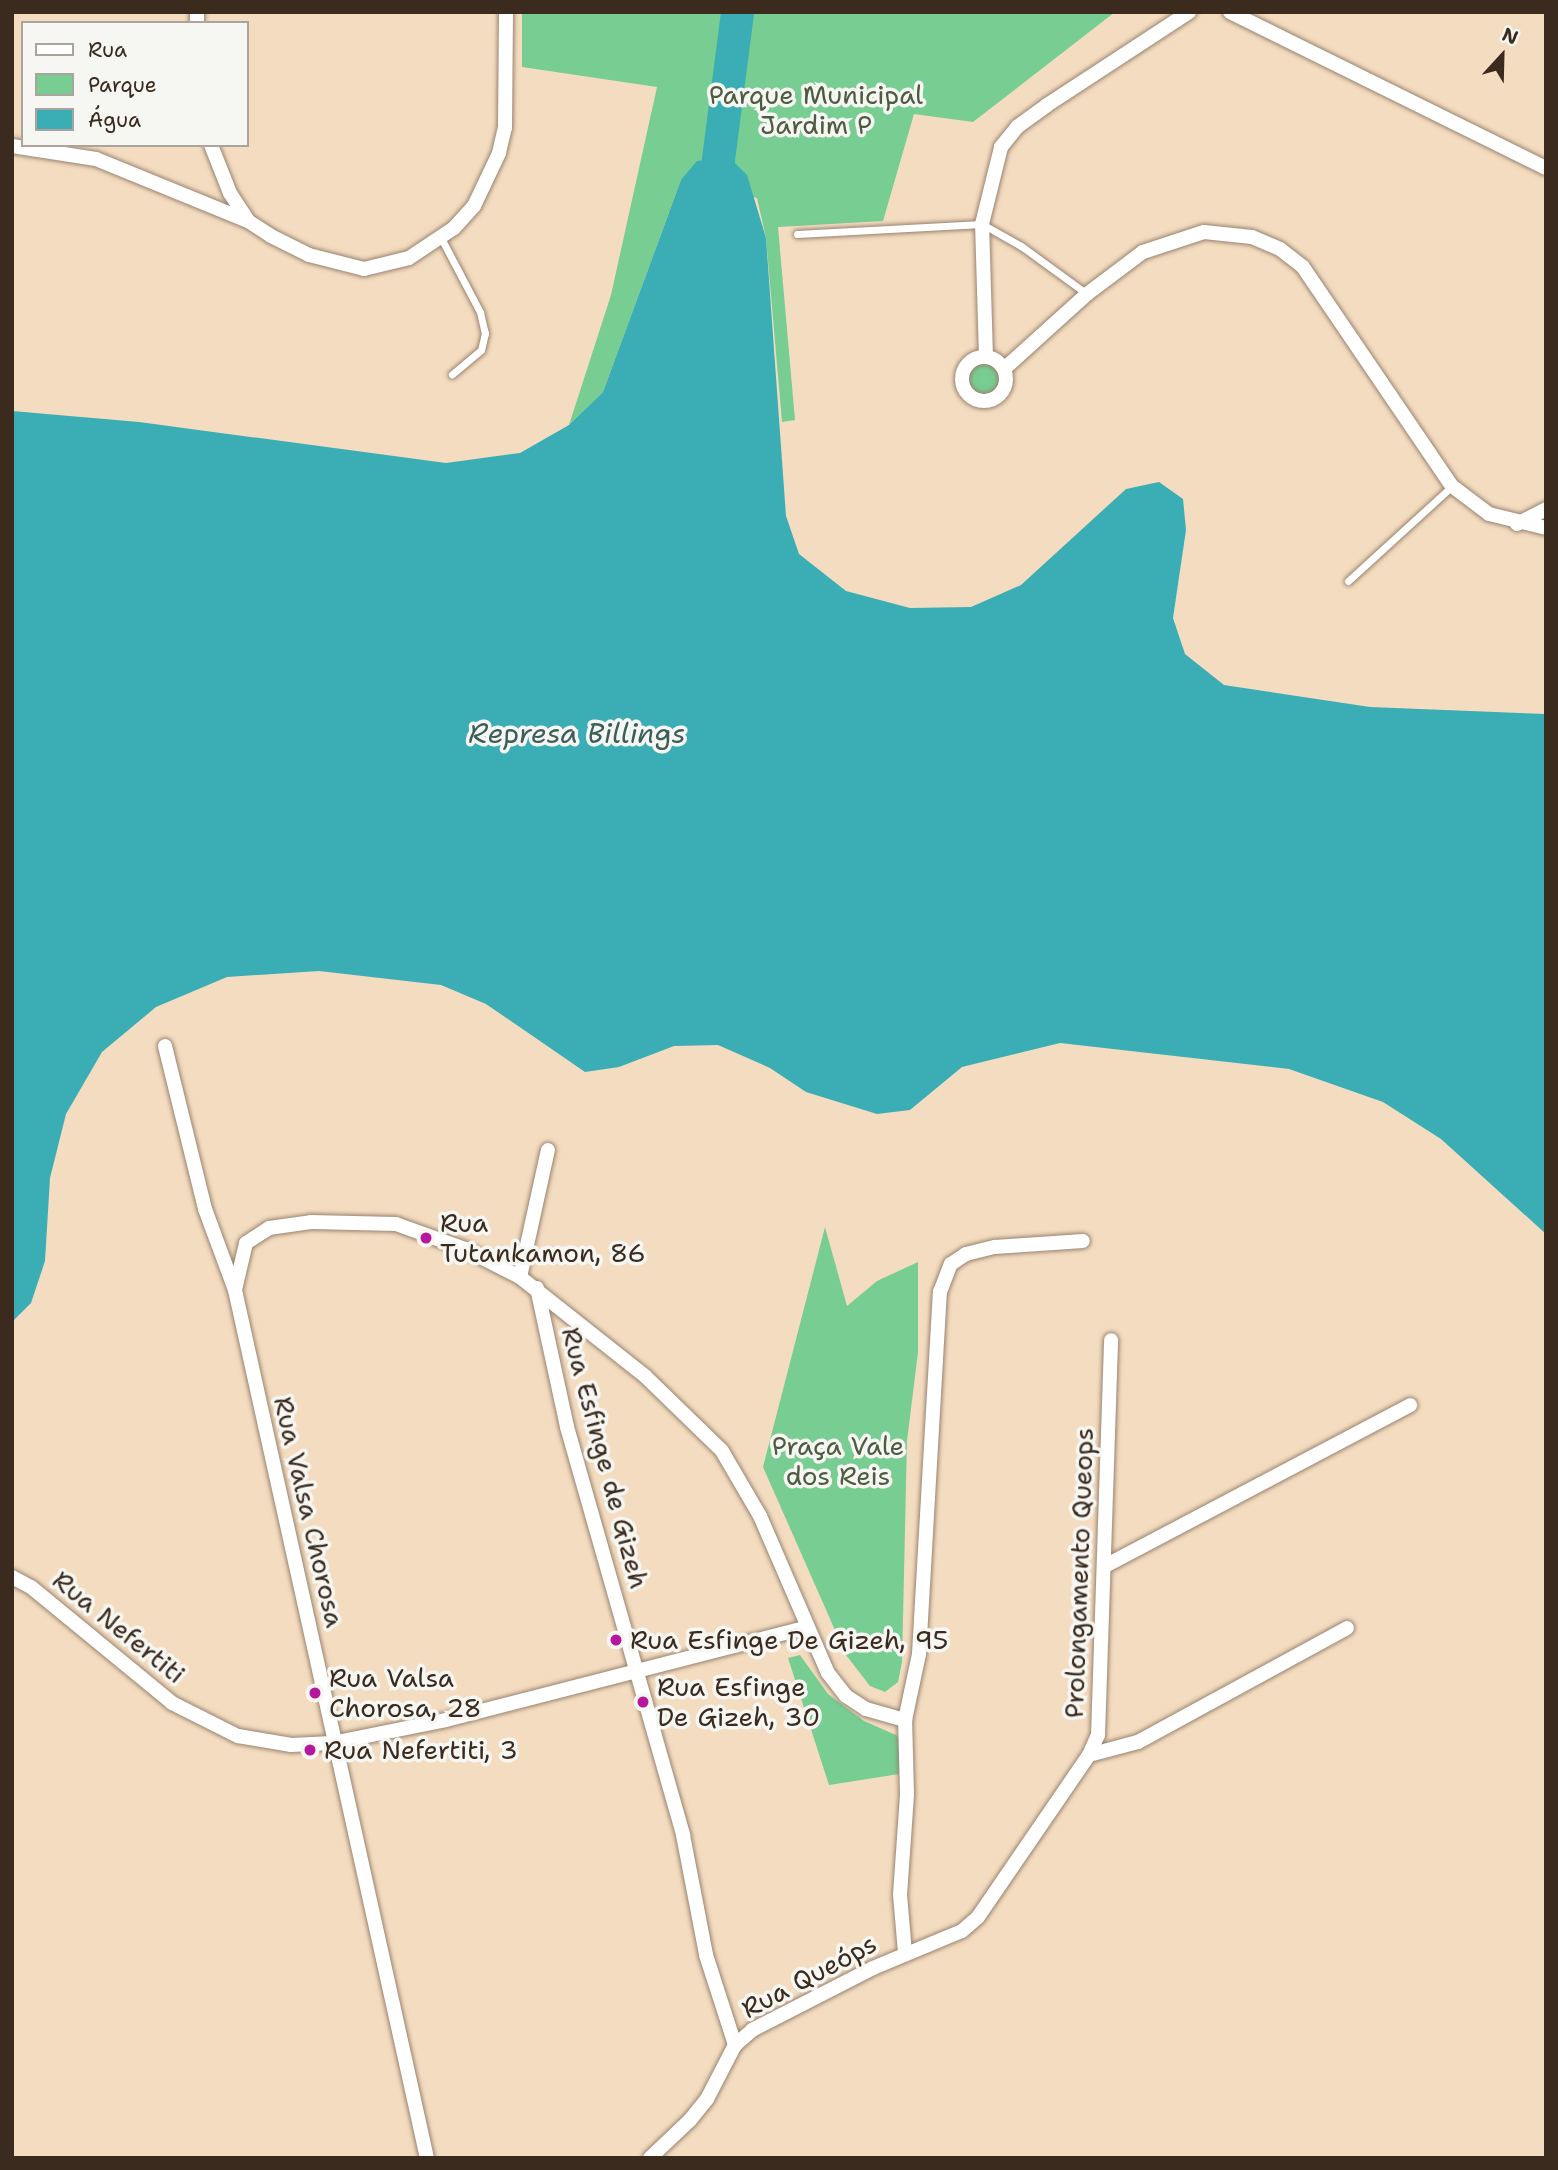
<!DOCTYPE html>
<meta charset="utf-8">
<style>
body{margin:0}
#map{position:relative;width:1558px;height:2170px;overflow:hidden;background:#f4dcc0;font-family:"Shantell Sans",sans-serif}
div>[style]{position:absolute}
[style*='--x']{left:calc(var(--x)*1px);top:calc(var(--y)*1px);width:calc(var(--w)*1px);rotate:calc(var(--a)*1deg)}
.green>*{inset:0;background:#77cd92}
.round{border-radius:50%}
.water>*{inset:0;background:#3badb5}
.river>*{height:33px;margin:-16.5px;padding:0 16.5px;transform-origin:16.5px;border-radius:16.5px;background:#3badb5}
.roads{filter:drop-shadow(0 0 2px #98836f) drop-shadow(0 0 2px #98836f)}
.service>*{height:7px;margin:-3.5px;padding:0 3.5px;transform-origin:3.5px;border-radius:3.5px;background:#fff}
.minor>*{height:14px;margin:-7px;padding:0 7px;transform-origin:7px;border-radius:7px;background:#fff}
.minor>.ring{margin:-7px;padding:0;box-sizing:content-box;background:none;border:14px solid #fff;border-radius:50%}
.dots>*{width:19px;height:19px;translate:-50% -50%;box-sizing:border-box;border:4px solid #f6f6f2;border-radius:50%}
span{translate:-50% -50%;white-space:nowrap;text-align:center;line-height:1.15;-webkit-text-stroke:7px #f6f6f2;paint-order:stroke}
.park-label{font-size:26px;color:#4d5b41}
.poi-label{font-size:26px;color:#3b2a1e}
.left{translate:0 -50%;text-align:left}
.street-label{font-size:26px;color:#3b2a1e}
.water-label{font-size:28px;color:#3b5e5a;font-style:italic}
.frame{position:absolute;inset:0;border:14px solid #3b2a1e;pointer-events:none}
.legend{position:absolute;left:21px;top:21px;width:228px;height:126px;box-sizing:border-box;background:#f6f6f2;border:2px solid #aba49d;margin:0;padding:9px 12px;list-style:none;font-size:21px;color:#3b2a1e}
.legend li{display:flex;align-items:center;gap:14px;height:35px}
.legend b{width:35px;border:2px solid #aba49d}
.north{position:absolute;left:1467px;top:21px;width:70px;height:70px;-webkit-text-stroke:5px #f6f6f2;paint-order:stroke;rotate:22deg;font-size:19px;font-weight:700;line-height:28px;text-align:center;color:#3b2a1e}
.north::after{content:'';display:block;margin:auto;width:24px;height:32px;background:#3b2a1e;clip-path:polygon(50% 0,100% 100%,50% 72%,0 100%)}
</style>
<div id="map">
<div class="green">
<i style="clip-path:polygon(522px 12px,1115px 12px,973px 122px,914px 114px,883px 221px,778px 227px,795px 420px,782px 422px,766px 238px,757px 198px,681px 180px,603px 392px,569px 425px,611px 295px,657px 87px,522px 67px)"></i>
<i class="round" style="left:968px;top:363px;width:32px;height:32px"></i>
<i style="clip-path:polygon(825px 1227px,847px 1306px,877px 1281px,918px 1262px,918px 1352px,907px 1441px,902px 1662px,898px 1682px,885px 1692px,870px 1686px,846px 1655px,763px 1467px)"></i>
<i style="clip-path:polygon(800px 1655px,828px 1694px,864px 1721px,896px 1735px,902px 1742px,905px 1769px,899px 1774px,829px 1785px,788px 1658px)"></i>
</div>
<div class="water">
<i style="clip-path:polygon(718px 159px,733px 161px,747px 175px,766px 238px,786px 516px,799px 554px,846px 591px,910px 608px,971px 607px,1021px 585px,1126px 489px,1159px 482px,1183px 499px,1186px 530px,1173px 618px,1185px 654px,1224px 685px,1370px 707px,1546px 714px,1546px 1234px,1441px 1139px,1383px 1102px,1289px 1069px,1060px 1043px,962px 1067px,910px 1110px,877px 1114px,806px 1092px,770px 1068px,718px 1045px,674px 1046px,619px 1067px,585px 1072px,486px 1004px,441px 985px,319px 971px,227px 977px,156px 1007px,102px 1052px,66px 1114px,50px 1178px,45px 1261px,31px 1303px,12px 1322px,12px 411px,139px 422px,446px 463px,520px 453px,569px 425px,603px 392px,681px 180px,697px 161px)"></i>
</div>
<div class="river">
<i style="--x:718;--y:159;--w:148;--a:-82.6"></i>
</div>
<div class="roads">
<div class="service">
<i style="--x:797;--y:234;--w:185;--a:-3.1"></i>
<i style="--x:982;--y:224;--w:45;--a:29.4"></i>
<i style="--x:1021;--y:246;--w:82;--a:36"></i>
<i style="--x:441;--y:238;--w:84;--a:62.2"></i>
<i style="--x:480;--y:312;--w:22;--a:77"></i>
<i style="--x:485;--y:333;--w:17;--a:103"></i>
<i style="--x:481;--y:350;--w:38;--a:140"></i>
<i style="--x:1348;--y:581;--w:141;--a:-42.4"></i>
</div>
<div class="minor">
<i style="--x:1230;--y:12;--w:352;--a:26.3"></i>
<i style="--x:197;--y:23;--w:11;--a:-90"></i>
<i style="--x:211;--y:145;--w:52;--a:68.4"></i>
<i style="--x:230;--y:193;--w:33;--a:57"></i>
<i style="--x:248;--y:221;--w:27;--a:33"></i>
<i style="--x:271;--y:236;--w:42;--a:26.6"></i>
<i style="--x:309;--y:255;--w:57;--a:14.3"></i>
<i style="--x:364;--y:269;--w:46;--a:-13.7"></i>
<i style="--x:409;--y:258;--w:54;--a:-33.7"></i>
<i style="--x:454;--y:228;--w:30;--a:-48"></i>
<i style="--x:474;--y:206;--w:59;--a:-64.7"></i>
<i style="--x:499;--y:153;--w:26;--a:-77"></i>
<i style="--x:505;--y:128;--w:116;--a:-89.5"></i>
<i style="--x:12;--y:146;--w:85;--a:8.8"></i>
<i style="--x:96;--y:159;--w:164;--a:22.2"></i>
<i class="ring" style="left:962px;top:357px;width:30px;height:30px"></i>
<i style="--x:986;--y:357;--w:133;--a:-91.7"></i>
<i style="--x:982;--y:224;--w:79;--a:-76.1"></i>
<i style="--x:1001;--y:147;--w:26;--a:-51"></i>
<i style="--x:1017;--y:127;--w:37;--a:-36"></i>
<i style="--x:1047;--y:105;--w:170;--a:-33.2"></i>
<i style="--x:1004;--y:369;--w:112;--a:-42.1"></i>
<i style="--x:1087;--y:294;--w:70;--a:-36.9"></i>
<i style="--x:1143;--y:252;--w:64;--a:-18.2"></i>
<i style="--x:1204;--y:232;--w:48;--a:5.9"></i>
<i style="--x:1252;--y:237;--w:30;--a:23"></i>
<i style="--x:1280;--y:249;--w:29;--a:38"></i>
<i style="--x:1303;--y:267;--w:265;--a:55.8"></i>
<i style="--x:1452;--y:486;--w:46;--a:37.1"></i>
<i style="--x:1489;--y:514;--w:59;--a:13.8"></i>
<i style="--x:1517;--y:524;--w:33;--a:-27"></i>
<i style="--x:165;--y:1046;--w:168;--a:76.2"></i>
<i style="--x:205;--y:1209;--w:86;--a:69.7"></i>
<i style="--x:235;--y:1290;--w:889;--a:77.53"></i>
<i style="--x:520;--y:1277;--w:130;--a:-77.6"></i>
<i style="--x:537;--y:1288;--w:142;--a:77.8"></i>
<i style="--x:567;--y:1427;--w:424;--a:74.1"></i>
<i style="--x:683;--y:1835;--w:122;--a:79.1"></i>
<i style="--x:706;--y:1955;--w:95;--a:72.1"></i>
<i style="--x:235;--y:1290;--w:48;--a:-76.8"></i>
<i style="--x:246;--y:1243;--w:27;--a:-33"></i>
<i style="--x:269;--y:1228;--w:42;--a:-8.1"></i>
<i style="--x:311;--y:1222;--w:85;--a:1.3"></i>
<i style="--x:396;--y:1224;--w:73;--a:19.9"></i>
<i style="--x:465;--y:1249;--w:62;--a:27"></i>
<i style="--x:520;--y:1277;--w:159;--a:38.4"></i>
<i style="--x:645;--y:1376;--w:107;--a:44.2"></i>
<i style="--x:722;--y:1451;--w:75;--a:59.7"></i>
<i style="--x:760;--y:1516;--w:171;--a:66.6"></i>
<i style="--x:828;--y:1673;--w:29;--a:52"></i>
<i style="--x:846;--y:1696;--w:24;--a:33"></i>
<i style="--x:866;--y:1709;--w:41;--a:15.8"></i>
<i style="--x:1105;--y:1566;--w:345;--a:-27.8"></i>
<i style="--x:12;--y:1577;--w:21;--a:28"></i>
<i style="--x:31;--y:1587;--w:183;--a:39.4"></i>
<i style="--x:172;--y:1703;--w:74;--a:26.6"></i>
<i style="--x:238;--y:1736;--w:54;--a:9.6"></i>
<i style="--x:291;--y:1745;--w:41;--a:-2.8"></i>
<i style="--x:332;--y:1743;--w:116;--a:-11.4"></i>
<i style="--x:446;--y:1720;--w:371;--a:-14.4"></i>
<i style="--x:1089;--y:1755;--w:51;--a:-14.9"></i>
<i style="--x:1138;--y:1742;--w:238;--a:-28.6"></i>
<i style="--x:905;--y:1953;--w:58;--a:-94.9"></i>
<i style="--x:900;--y:1895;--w:101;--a:-86"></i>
<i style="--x:907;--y:1794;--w:74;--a:-91.5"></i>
<i style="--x:905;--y:1720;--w:67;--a:-78"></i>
<i style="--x:919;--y:1654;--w:363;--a:-86.7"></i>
<i style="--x:940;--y:1292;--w:30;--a:-69"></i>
<i style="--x:951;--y:1264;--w:18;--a:-34"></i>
<i style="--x:966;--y:1254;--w:30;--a:-14"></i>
<i style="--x:995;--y:1247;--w:88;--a:-3.9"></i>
<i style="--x:650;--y:2158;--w:55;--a:-43.5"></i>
<i style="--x:690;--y:2120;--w:27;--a:-51"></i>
<i style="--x:707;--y:2099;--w:61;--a:-62.6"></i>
<i style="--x:735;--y:2045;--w:23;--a:-41"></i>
<i style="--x:752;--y:2030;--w:136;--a:-27.1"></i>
<i style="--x:873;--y:1968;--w:96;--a:-22.6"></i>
<i style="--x:962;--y:1931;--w:21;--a:-41"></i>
<i style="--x:978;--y:1917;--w:196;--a:-55.6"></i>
<i style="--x:1089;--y:1755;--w:22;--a:-66"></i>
<i style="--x:1098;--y:1735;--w:395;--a:-88.1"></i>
</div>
</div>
<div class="dots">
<i style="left:426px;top:1238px;background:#b5179e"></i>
<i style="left:616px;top:1640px;background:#b5179e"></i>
<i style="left:315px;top:1693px;background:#b5179e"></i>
<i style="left:643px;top:1702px;background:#b5179e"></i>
<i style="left:310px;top:1750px;background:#b5179e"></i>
</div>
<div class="park-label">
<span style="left:816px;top:110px">Parque Municipal<br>Jardim P</span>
<span style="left:838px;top:1461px">Praça Vale<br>dos Reis</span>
</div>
<div class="poi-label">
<span class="left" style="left:440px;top:1238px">Rua<br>Tutankamon, 86</span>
<span class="left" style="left:630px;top:1640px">Rua Esfinge De Gizeh, 95</span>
<span class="left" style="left:329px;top:1693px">Rua Valsa<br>Chorosa, 28</span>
<span class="left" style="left:657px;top:1702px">Rua Esfinge<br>De Gizeh, 30</span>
<span class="left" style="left:324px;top:1750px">Rua Nefertiti, 3</span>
</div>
<div class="street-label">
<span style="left:605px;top:1458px;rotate:75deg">Rua Esfinge de Gizeh</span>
<span style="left:309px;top:1512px;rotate:77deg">Rua Valsa Chorosa</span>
<span style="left:1079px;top:1573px;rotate:-88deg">Prolongamento Queops</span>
<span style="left:119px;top:1627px;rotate:39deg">Rua Nefertiti</span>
<span style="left:809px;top:1976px;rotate:-28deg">Rua Queóps</span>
</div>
<div class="water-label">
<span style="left:577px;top:733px">Represa Billings</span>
</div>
<div class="frame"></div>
<ul class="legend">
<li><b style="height:9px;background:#fff"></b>Rua</li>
<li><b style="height:19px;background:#77cd92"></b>Parque</li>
<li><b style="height:19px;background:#3badb5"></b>Água</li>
</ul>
<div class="north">N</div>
</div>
